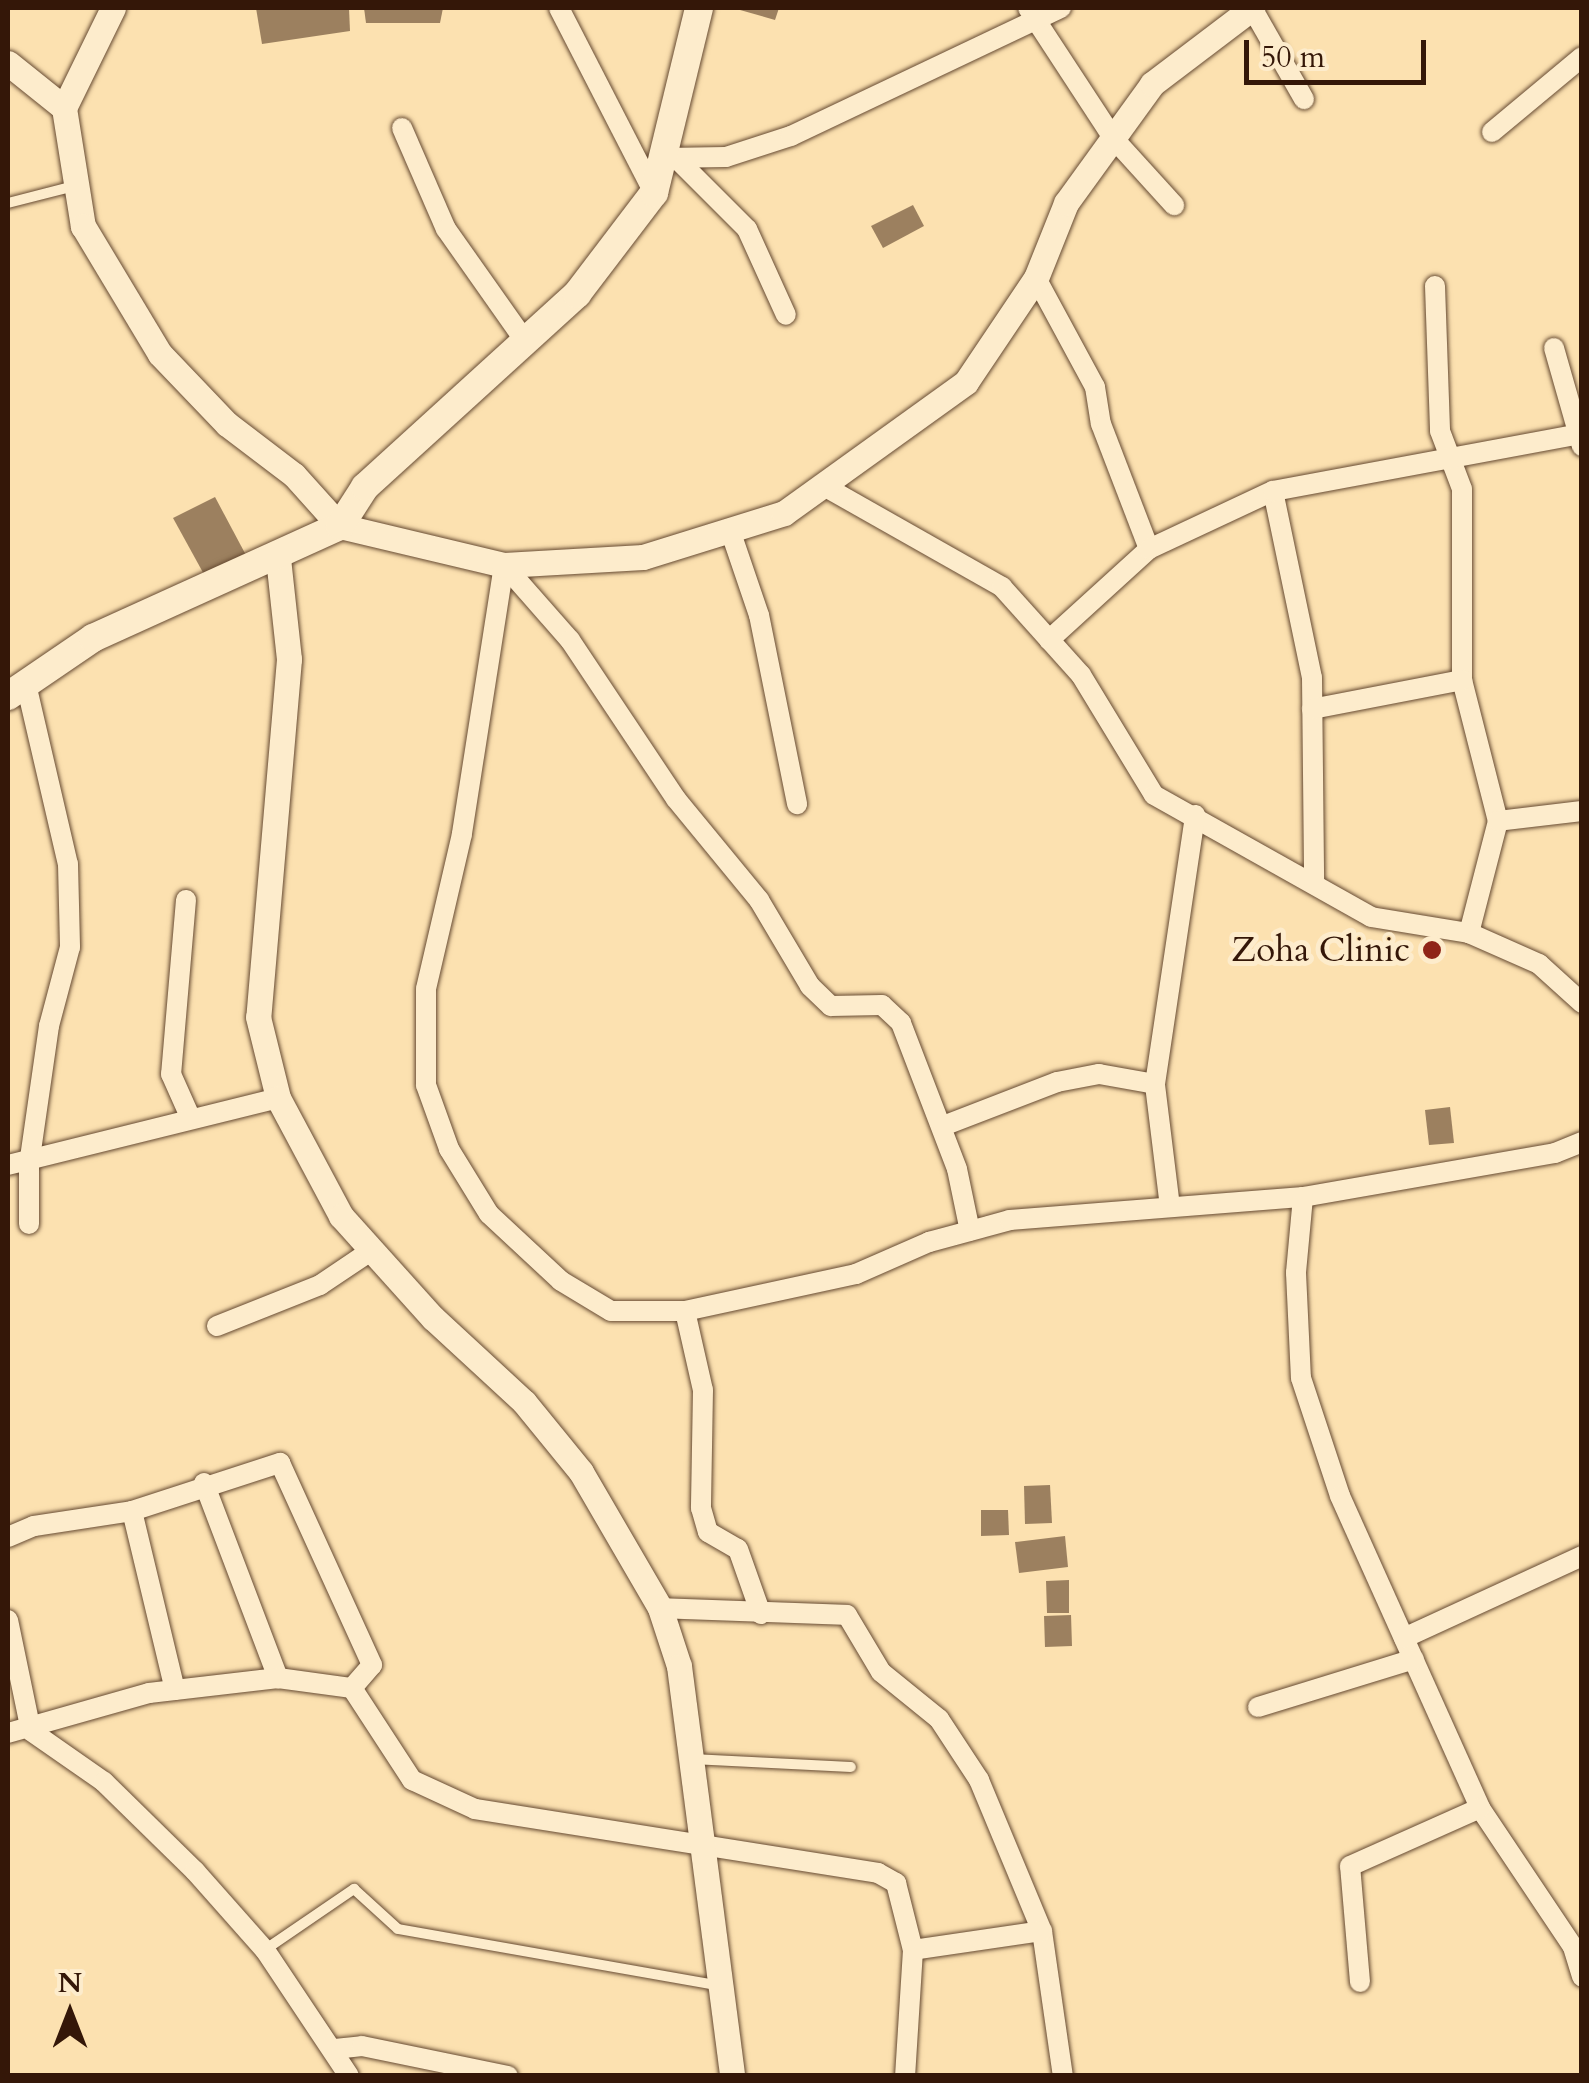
<!DOCTYPE html>
<style>
body{margin:0}
#map{position:relative;width:1589px;height:2083px;overflow:hidden;background:#fce1b0;font-family:Cardo,serif}
div>[style]{position:absolute}
[style*='--x']{left:calc(var(--x)*1px);top:calc(var(--y)*1px);width:calc(var(--w)*1px);rotate:calc(var(--a)*1deg)}
.building>*{inset:0;background:#9c805f}
.roads{filter:drop-shadow(0 0 2px #664a32) drop-shadow(0 0 2px #664a32)}
.service>*{height:10px;margin:-5px;padding:0 5px;transform-origin:5px;border-radius:5px;background:#fdeccc}
.minor>*{height:20px;margin:-10px;padding:0 10px;transform-origin:10px;border-radius:10px;background:#fdeccc}
.tertiary>*{height:25px;margin:-12.5px;padding:0 12.5px;transform-origin:12.5px;border-radius:12.5px;background:#fdeccc}
.secondary>*{height:28px;margin:-14px;padding:0 14px;transform-origin:14px;border-radius:14px;background:#fdeccc}
.dots>*{width:28px;height:28px;translate:-50% -50%;box-sizing:border-box;border:5px solid #fdeccc;border-radius:50%}
span{translate:-50% -50%;white-space:nowrap;text-align:center;line-height:1.15;-webkit-text-stroke:10px #fdeccc;paint-order:stroke}
.poi-label{font-size:35px;color:#341708}
.right{translate:-100% -50%;text-align:right}
.frame{position:absolute;inset:0;border:10px solid #341708;pointer-events:none}
.north{position:absolute;left:20px;top:1963px;width:100px;height:100px;-webkit-text-stroke:8px #fdeccc;paint-order:stroke;rotate:0deg;font-size:28px;font-weight:700;line-height:40px;text-align:center;color:#341708}
.north::after{content:'';display:block;margin:auto;width:35px;height:45px;background:#341708;clip-path:polygon(50% 0,100% 100%,50% 72%,0 100%)}
.scale{position:absolute;left:1244px;top:40px;width:182px;height:45px;box-sizing:border-box;border:5px solid #341708;border-top:0;padding-left:12px;font-size:30px;line-height:35px;white-space:nowrap;color:#341708;-webkit-text-stroke:8px #fdeccc;paint-order:stroke}
</style>
<div id="map">
<div class="building">
<i style="clip-path:polygon(256px 8px,349px 8px,350px 31px,262px 44px)"></i>
<i style="clip-path:polygon(364px 8px,443px 8px,440px 23px,366px 23px)"></i>
<i style="clip-path:polygon(733px 8px,779px 8px,775px 20px)"></i>
<i style="clip-path:polygon(913px 205px,924px 226px,883px 248px,871px 226px)"></i>
<i style="clip-path:polygon(215px 497px,247px 557px,206px 578px,173px 518px)"></i>
<i style="clip-path:polygon(1450px 1107px,1454px 1143px,1429px 1145px,1425px 1110px)"></i>
<i style="clip-path:polygon(1050px 1485px,1052px 1523px,1025px 1524px,1024px 1486px)"></i>
<i style="clip-path:polygon(981px 1510px,1008px 1510px,1009px 1535px,981px 1536px)"></i>
<i style="clip-path:polygon(1065px 1536px,1068px 1567px,1019px 1573px,1015px 1542px)"></i>
<i style="clip-path:polygon(1069px 1580px,1069px 1613px,1047px 1613px,1046px 1581px)"></i>
<i style="clip-path:polygon(1071px 1615px,1072px 1646px,1045px 1647px,1044px 1616px)"></i>
</div>
<div class="roads">
<div class="service">
<i style="--x:8;--y:203;--w:68;--a:-14.4"></i>
<i style="--x:692;--y:1759;--w:159;--a:2.9"></i>
<i style="--x:266;--y:1949;--w:107;--a:-34.3"></i>
<i style="--x:354;--y:1889;--w:59;--a:42.3"></i>
<i style="--x:398;--y:1929;--w:327;--a:10"></i>
</div>
<div class="minor">
<i style="--x:559;--y:8;--w:208;--a:62.8"></i>
<i style="--x:1028;--y:8;--w:155;--a:56.8"></i>
<i style="--x:1113;--y:138;--w:91;--a:47.7"></i>
<i style="--x:1252;--y:8;--w:105;--a:60.3"></i>
<i style="--x:402;--y:128;--w:110;--a:66.5"></i>
<i style="--x:446;--y:229;--w:137;--a:54.8"></i>
<i style="--x:1492;--y:132;--w:117;--a:-39.8"></i>
<i style="--x:665;--y:158;--w:61;--a:-0.9"></i>
<i style="--x:726;--y:157;--w:68;--a:-17.9"></i>
<i style="--x:791;--y:136;--w:299;--a:-25.4"></i>
<i style="--x:677;--y:159;--w:99;--a:45"></i>
<i style="--x:747;--y:229;--w:94;--a:65.6"></i>
<i style="--x:1036;--y:278;--w:124;--a:61.6"></i>
<i style="--x:1095;--y:387;--w:37;--a:81"></i>
<i style="--x:1101;--y:424;--w:134;--a:69"></i>
<i style="--x:1435;--y:286;--w:145;--a:88"></i>
<i style="--x:1440;--y:431;--w:62;--a:69.2"></i>
<i style="--x:1462;--y:489;--w:191;--a:90"></i>
<i style="--x:1462;--y:680;--w:146;--a:75.7"></i>
<i style="--x:1498;--y:821;--w:116;--a:104.5"></i>
<i style="--x:1554;--y:348;--w:102;--a:74.1"></i>
<i style="--x:822;--y:485;--w:207;--a:29.5"></i>
<i style="--x:1002;--y:587;--w:118;--a:48.1"></i>
<i style="--x:1081;--y:675;--w:140;--a:58.7"></i>
<i style="--x:1154;--y:795;--w:249;--a:29.3"></i>
<i style="--x:1371;--y:917;--w:99;--a:9.3"></i>
<i style="--x:1469;--y:933;--w:77;--a:23.9"></i>
<i style="--x:1539;--y:964;--w:58;--a:42.2"></i>
<i style="--x:1273;--y:491;--w:191;--a:78.2"></i>
<i style="--x:1312;--y:678;--w:205;--a:89.4"></i>
<i style="--x:730;--y:530;--w:90;--a:71.2"></i>
<i style="--x:759;--y:615;--w:193;--a:78.6"></i>
<i style="--x:504;--y:565;--w:272;--a:98.9"></i>
<i style="--x:462;--y:834;--w:159;--a:103.1"></i>
<i style="--x:426;--y:989;--w:96;--a:90"></i>
<i style="--x:426;--y:1085;--w:68;--a:70.2"></i>
<i style="--x:449;--y:1149;--w:76;--a:58.4"></i>
<i style="--x:489;--y:1214;--w:98;--a:42.9"></i>
<i style="--x:561;--y:1281;--w:58;--a:31"></i>
<i style="--x:611;--y:1311;--w:74;--a:0"></i>
<i style="--x:685;--y:1311;--w:175;--a:-12.2"></i>
<i style="--x:856;--y:1274;--w:80;--a:-23.7"></i>
<i style="--x:929;--y:1242;--w:84;--a:-15.2"></i>
<i style="--x:1010;--y:1220;--w:294;--a:-4.5"></i>
<i style="--x:1303;--y:1197;--w:256;--a:-9.9"></i>
<i style="--x:1555;--y:1153;--w:29;--a:-22"></i>
<i style="--x:504;--y:565;--w:100;--a:48.7"></i>
<i style="--x:570;--y:640;--w:191;--a:56.3"></i>
<i style="--x:676;--y:799;--w:131;--a:50.6"></i>
<i style="--x:759;--y:900;--w:100;--a:59.3"></i>
<i style="--x:810;--y:986;--w:29;--a:44"></i>
<i style="--x:831;--y:1006;--w:51;--a:-1.1"></i>
<i style="--x:882;--y:1005;--w:26;--a:43"></i>
<i style="--x:901;--y:1023;--w:156;--a:69"></i>
<i style="--x:957;--y:1169;--w:63;--a:78.2"></i>
<i style="--x:1049;--y:640;--w:135;--a:-42.3"></i>
<i style="--x:1149;--y:549;--w:137;--a:-25.1"></i>
<i style="--x:1273;--y:491;--w:314;--a:-10.5"></i>
<i style="--x:26;--y:684;--w:185;--a:76.9"></i>
<i style="--x:68;--y:864;--w:83;--a:88.6"></i>
<i style="--x:70;--y:947;--w:82;--a:104.9"></i>
<i style="--x:49;--y:1026;--w:139;--a:98.2"></i>
<i style="--x:29;--y:1164;--w:60;--a:90"></i>
<i style="--x:1312;--y:709;--w:153;--a:-10.9"></i>
<i style="--x:1498;--y:821;--w:85;--a:-6.8"></i>
<i style="--x:186;--y:900;--w:175;--a:94.9"></i>
<i style="--x:171;--y:1074;--w:49;--a:66"></i>
<i style="--x:943;--y:1126;--w:122;--a:-21.1"></i>
<i style="--x:1057;--y:1082;--w:43;--a:-10.8"></i>
<i style="--x:1099;--y:1074;--w:57;--a:10.1"></i>
<i style="--x:8;--y:1165;--w:278;--a:-13.9"></i>
<i style="--x:1303;--y:1197;--w:76;--a:95.3"></i>
<i style="--x:1296;--y:1273;--w:105;--a:87.3"></i>
<i style="--x:1301;--y:1378;--w:124;--a:71.7"></i>
<i style="--x:1340;--y:1496;--w:342;--a:65.8"></i>
<i style="--x:1480;--y:1808;--w:167;--a:56.2"></i>
<i style="--x:1573;--y:1947;--w:31;--a:73"></i>
<i style="--x:1170;--y:1207;--w:124;--a:-97"></i>
<i style="--x:1155;--y:1084;--w:272;--a:-81.5"></i>
<i style="--x:685;--y:1311;--w:81;--a:77.2"></i>
<i style="--x:703;--y:1390;--w:118;--a:91"></i>
<i style="--x:701;--y:1508;--w:25;--a:74"></i>
<i style="--x:708;--y:1532;--w:34;--a:30"></i>
<i style="--x:738;--y:1549;--w:69;--a:70.5"></i>
<i style="--x:217;--y:1326;--w:111;--a:-21.7"></i>
<i style="--x:320;--y:1285;--w:63;--a:-33.9"></i>
<i style="--x:204;--y:1483;--w:209;--a:69.2"></i>
<i style="--x:132;--y:1511;--w:184;--a:76.5"></i>
<i style="--x:8;--y:1537;--w:28;--a:-23"></i>
<i style="--x:34;--y:1526;--w:99;--a:-8.7"></i>
<i style="--x:132;--y:1511;--w:156;--a:-18"></i>
<i style="--x:280;--y:1463;--w:222;--a:65.5"></i>
<i style="--x:372;--y:1665;--w:30;--a:131"></i>
<i style="--x:660;--y:1608;--w:187;--a:2.1"></i>
<i style="--x:847;--y:1615;--w:66;--a:59.2"></i>
<i style="--x:881;--y:1672;--w:75;--a:39"></i>
<i style="--x:939;--y:1719;--w:73;--a:56.7"></i>
<i style="--x:979;--y:1780;--w:164;--a:67.4"></i>
<i style="--x:1042;--y:1931;--w:147;--a:81.8"></i>
<i style="--x:8;--y:1620;--w:113;--a:78.3"></i>
<i style="--x:31;--y:1731;--w:89;--a:34.9"></i>
<i style="--x:104;--y:1782;--w:127;--a:44.4"></i>
<i style="--x:195;--y:1871;--w:106;--a:48.5"></i>
<i style="--x:265;--y:1950;--w:151;--a:56.3"></i>
<i style="--x:1404;--y:1638;--w:196;--a:-24.7"></i>
<i style="--x:1258;--y:1707;--w:163;--a:-17.1"></i>
<i style="--x:8;--y:1733;--w:147;--a:-15.8"></i>
<i style="--x:149;--y:1693;--w:130;--a:-6.6"></i>
<i style="--x:278;--y:1678;--w:75;--a:7.7"></i>
<i style="--x:352;--y:1688;--w:110;--a:56.9"></i>
<i style="--x:412;--y:1780;--w:69;--a:24.7"></i>
<i style="--x:475;--y:1809;--w:408;--a:9"></i>
<i style="--x:878;--y:1873;--w:21;--a:29"></i>
<i style="--x:896;--y:1883;--w:69;--a:75.8"></i>
<i style="--x:913;--y:1950;--w:126;--a:93.6"></i>
<i style="--x:913;--y:1950;--w:130;--a:-8.4"></i>
<i style="--x:1360;--y:1982;--w:116;--a:-94.9"></i>
<i style="--x:1350;--y:1866;--w:142;--a:-24"></i>
<i style="--x:335;--y:2049;--w:27;--a:-6"></i>
<i style="--x:362;--y:2046;--w:149;--a:11.6"></i>
</div>
<div class="tertiary">
<i style="--x:8;--y:63;--w:72;--a:38.8"></i>
<i style="--x:64;--y:108;--w:120;--a:80.9"></i>
<i style="--x:83;--y:226;--w:149;--a:59"></i>
<i style="--x:160;--y:354;--w:97;--a:46.3"></i>
<i style="--x:227;--y:424;--w:84;--a:37.3"></i>
<i style="--x:294;--y:475;--w:69;--a:48"></i>
<i style="--x:340;--y:526;--w:169;--a:13.4"></i>
<i style="--x:504;--y:565;--w:139;--a:-3.3"></i>
<i style="--x:643;--y:557;--w:148;--a:-17.3"></i>
<i style="--x:784;--y:513;--w:224;--a:-35.7"></i>
<i style="--x:966;--y:382;--w:125;--a:-56.1"></i>
<i style="--x:1036;--y:278;--w:81;--a:-68.2"></i>
<i style="--x:1066;--y:203;--w:147;--a:-54.1"></i>
<i style="--x:1152;--y:84;--w:126;--a:-37.2"></i>
<i style="--x:64;--y:108;--w:111;--a:-63.9"></i>
<i style="--x:278;--y:558;--w:102;--a:83.8"></i>
<i style="--x:289;--y:659;--w:359;--a:94.9"></i>
<i style="--x:258;--y:1017;--w:83;--a:76.1"></i>
<i style="--x:278;--y:1098;--w:134;--a:61.9"></i>
<i style="--x:341;--y:1216;--w:137;--a:48"></i>
<i style="--x:433;--y:1318;--w:124;--a:42.7"></i>
<i style="--x:524;--y:1402;--w:90;--a:50.8"></i>
<i style="--x:581;--y:1472;--w:157;--a:59.8"></i>
<i style="--x:660;--y:1608;--w:61;--a:71.9"></i>
<i style="--x:679;--y:1666;--w:413;--a:82.6"></i>
</div>
<div class="secondary">
<i style="--x:8;--y:696;--w:103;--a:-34.3"></i>
<i style="--x:93;--y:638;--w:271;--a:-24.4"></i>
<i style="--x:340;--y:526;--w:46;--a:-57.3"></i>
<i style="--x:365;--y:487;--w:287;--a:-42.3"></i>
<i style="--x:577;--y:294;--w:127;--a:-52.7"></i>
<i style="--x:654;--y:193;--w:190;--a:-76.3"></i>
</div>
</div>
<div class="dots">
<i style="left:1432px;top:950px;background:#8f2418"></i>
</div>
<div class="poi-label">
<span class="right" style="left:1410px;top:950px">Zoha Clinic</span>
</div>
<div class="frame"></div>
<div class="north">N</div>
<div class="scale">50 m</div>
</div>
